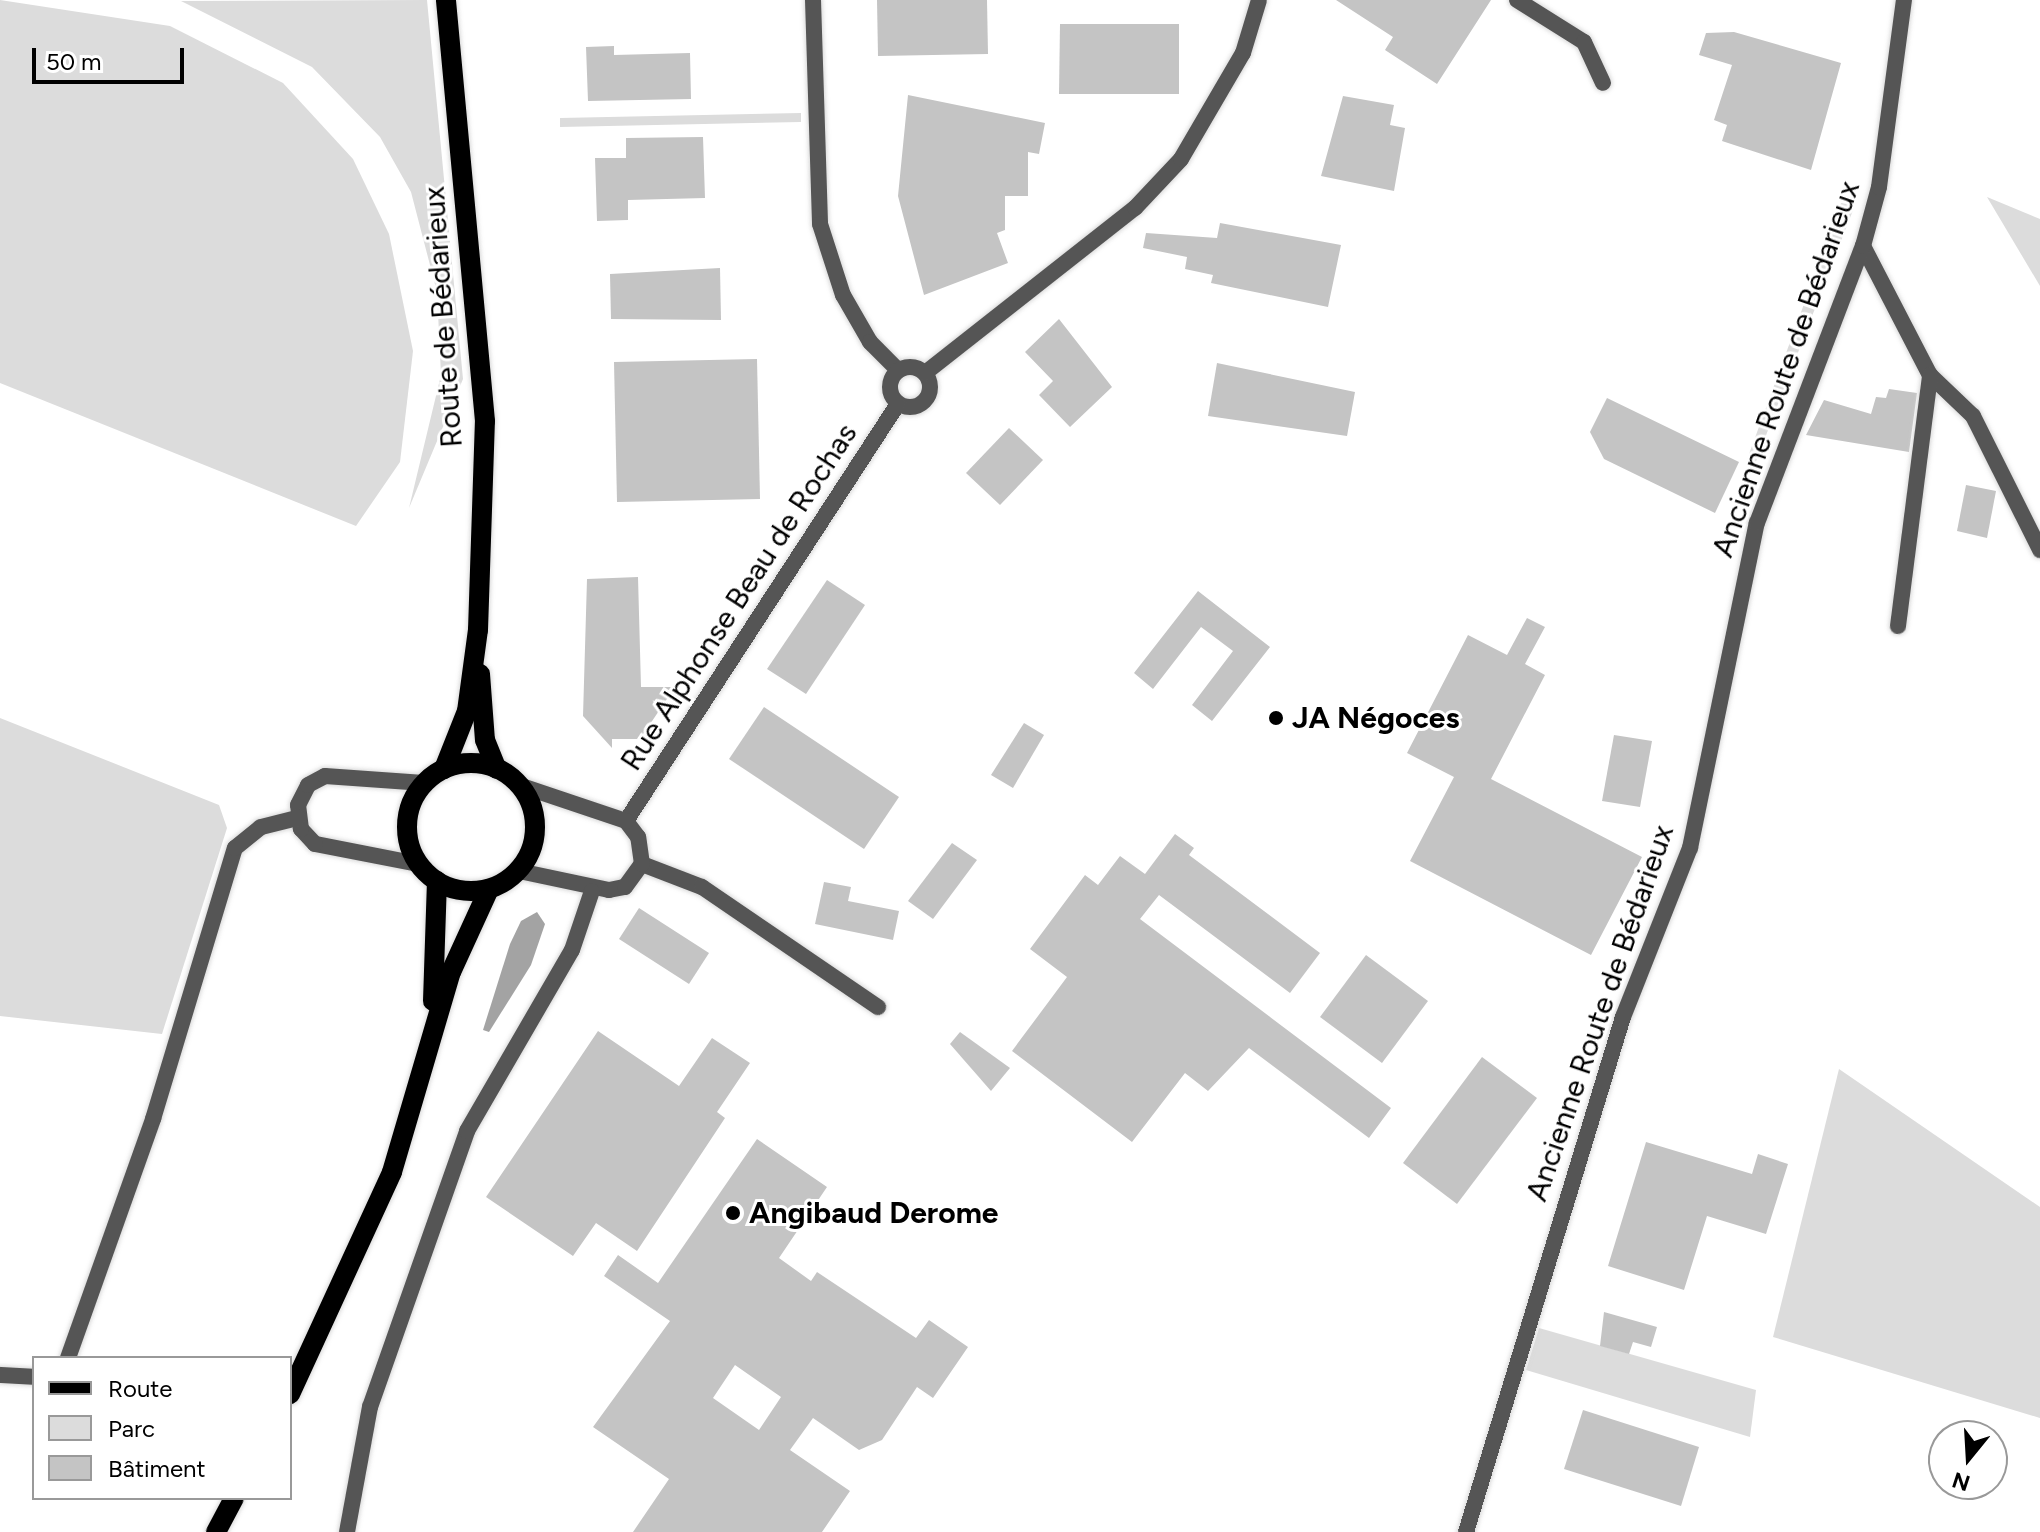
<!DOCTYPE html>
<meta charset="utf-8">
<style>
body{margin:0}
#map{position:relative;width:2040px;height:1532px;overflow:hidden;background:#fff;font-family:Figtree,sans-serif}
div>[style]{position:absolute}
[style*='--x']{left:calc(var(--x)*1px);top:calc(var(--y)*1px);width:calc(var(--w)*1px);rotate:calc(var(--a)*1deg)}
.green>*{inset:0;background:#dcdcdc}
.water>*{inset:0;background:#a3a3a3}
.building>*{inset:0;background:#c4c4c4}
.roads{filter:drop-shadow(0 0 2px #dbdbdb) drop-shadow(0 0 2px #dbdbdb)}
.minor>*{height:16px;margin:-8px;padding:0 8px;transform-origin:8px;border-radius:8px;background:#555}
.minor>.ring{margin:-8px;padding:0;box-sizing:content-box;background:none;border:16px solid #555;border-radius:50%}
.primary>*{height:20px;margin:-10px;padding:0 10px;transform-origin:10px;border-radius:10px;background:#000}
.primary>.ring{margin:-10px;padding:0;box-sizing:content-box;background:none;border:20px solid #000;border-radius:50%}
.dots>*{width:22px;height:22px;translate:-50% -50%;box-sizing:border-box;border:4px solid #fff;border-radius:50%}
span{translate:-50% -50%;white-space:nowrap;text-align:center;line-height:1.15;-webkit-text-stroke:6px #fff;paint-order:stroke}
.street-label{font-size:30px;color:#000}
.poi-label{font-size:30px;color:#000;font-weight:700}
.left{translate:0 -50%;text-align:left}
.legend{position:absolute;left:32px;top:1356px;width:260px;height:144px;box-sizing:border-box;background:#fff;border:2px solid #999;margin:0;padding:10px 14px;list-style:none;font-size:24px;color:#000}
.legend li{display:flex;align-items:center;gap:16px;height:40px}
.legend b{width:40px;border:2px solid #999}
.north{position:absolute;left:1928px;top:1420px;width:80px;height:80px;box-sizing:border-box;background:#fff;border:2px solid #999;border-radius:50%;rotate:198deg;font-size:22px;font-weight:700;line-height:32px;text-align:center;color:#000}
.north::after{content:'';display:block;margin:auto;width:28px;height:36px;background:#000;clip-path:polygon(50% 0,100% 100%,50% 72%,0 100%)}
.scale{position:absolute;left:32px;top:48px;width:152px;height:36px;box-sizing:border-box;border:4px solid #000;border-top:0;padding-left:10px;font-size:24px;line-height:28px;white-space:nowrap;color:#000;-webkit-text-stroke:6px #fff;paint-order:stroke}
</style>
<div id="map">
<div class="green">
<i style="clip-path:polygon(0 0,170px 26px,283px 83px,353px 159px,389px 234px,413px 351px,400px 462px,356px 526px,0 383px)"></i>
<i style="clip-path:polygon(427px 0,463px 379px,409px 508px,441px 375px,437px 292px,411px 192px,380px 137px,312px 67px,181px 1px)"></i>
<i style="clip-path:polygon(801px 113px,801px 122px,560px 127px,560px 118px)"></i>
<i style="clip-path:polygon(1987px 197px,2040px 219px,2040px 286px)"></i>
<i style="clip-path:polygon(1841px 203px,1855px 205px,1753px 469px,1745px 465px)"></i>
<i style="clip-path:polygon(0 718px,219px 805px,227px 828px,162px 1034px,0 1016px)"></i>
<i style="clip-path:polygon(1839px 1069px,2040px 1207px,2040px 1418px,1773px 1337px)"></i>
<i style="clip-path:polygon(1539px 1328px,1756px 1390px,1750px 1437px,1526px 1370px)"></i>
</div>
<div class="water">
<i style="clip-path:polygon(537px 912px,545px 924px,531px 965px,489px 1032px,483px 1030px,510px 944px,521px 921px)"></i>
</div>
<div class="building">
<i style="clip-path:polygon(877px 0,987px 0,988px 54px,878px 56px)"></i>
<i style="clip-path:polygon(1336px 0,1491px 0,1437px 84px,1385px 50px,1393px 37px)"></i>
<i style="clip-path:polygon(1060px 24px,1179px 24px,1179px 94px,1059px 94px)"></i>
<i style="clip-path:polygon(1734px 32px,1841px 63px,1811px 170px,1722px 141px,1727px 125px,1714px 120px,1732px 65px,1699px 55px,1706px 33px)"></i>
<i style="clip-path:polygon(614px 46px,614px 55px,690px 53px,691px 99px,588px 101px,586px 47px)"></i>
<i style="clip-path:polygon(908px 95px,1045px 123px,1039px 154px,1028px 152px,1028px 196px,1005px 196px,1005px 230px,997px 233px,1008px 263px,924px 295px,898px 196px)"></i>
<i style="clip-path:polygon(1343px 96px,1394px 105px,1390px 125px,1405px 128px,1394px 191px,1321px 176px)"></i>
<i style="clip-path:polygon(703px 137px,705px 198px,628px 200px,628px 220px,597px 221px,595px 158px,626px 158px,626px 138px)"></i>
<i style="clip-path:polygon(1220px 223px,1341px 245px,1328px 307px,1211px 283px,1213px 275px,1185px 269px,1187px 257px,1143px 248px,1146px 233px,1217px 238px)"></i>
<i style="clip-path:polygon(720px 268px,721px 320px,611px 319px,610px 274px)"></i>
<i style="clip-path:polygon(1059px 319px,1112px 387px,1070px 427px,1039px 395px,1053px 381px,1025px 352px)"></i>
<i style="clip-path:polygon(757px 359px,760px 499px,617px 502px,614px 362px)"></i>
<i style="clip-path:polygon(1217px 363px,1355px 392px,1347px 436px,1208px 416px)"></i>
<i style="clip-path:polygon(1889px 389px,1917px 393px,1909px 452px,1806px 435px,1824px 400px,1871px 414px,1876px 397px,1886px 398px)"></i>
<i style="clip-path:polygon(1607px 398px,1739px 462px,1715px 513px,1604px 459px,1590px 432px)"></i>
<i style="clip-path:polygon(1009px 428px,1043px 460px,1000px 505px,966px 473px)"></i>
<i style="clip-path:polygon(1966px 485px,1996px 491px,1987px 538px,1957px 531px)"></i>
<i style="clip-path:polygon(638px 577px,641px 687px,675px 687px,640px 739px,612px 739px,612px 748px,583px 716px,587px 579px)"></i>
<i style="clip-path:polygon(827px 580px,865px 605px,806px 694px,767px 669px)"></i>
<i style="clip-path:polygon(1198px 591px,1270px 647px,1212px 721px,1192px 705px,1233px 651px,1201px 627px,1153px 689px,1134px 673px)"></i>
<i style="clip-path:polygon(1527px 618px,1545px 627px,1525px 664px,1545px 675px,1491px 779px,1642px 857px,1591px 955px,1410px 861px,1454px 777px,1407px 753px,1468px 635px,1507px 655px)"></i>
<i style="clip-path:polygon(764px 707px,899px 797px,864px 849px,729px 759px)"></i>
<i style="clip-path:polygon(1024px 723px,1044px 735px,1013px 788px,991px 775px)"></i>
<i style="clip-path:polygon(1614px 735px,1652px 741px,1640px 807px,1602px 801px)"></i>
<i style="clip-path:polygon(1175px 834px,1194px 848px,1189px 855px,1320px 953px,1290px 993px,1159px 895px,1140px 919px,1391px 1108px,1369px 1138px,1249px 1048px,1208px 1091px,1185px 1073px,1132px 1142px,1012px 1051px,1067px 977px,1030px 949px,1085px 875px,1098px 885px,1120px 856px,1145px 874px)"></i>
<i style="clip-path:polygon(952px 843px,977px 860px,933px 919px,908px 901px)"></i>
<i style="clip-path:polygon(824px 882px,851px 887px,848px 901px,899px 911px,893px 940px,815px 924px)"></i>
<i style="clip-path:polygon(639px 908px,709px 953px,689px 984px,619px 939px)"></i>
<i style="clip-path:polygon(1366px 955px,1428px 1001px,1382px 1063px,1320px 1017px)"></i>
<i style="clip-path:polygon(598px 1031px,679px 1086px,712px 1038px,750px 1063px,717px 1112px,725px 1118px,637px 1251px,596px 1223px,573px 1256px,486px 1197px)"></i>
<i style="clip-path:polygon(960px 1032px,1010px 1068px,991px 1091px,950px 1044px)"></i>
<i style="clip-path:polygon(1482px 1057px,1537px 1098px,1457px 1204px,1403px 1163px)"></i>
<i style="clip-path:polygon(evenodd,757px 1139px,827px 1187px,779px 1258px,811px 1281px,817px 1272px,916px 1338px,929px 1320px,968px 1347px,933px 1398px,917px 1387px,882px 1440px,859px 1450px,813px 1418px,790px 1450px,850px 1491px,822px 1532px,633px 1532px,669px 1479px,593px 1427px,670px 1321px,604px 1276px,618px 1255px,658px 1283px,757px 1139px,735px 1365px,781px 1397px,759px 1430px,713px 1398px,735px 1365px)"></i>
<i style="clip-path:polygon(1646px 1142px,1752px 1174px,1758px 1154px,1788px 1164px,1766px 1234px,1707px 1216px,1684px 1290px,1608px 1266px)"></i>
<i style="clip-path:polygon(1604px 1312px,1657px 1327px,1651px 1347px,1633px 1342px,1629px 1354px,1600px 1346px)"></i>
<i style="clip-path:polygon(1583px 1410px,1699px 1447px,1681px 1506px,1564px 1469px)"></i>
</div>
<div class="roads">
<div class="minor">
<i style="--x:813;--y:0;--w:224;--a:88.2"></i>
<i style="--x:820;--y:224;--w:75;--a:72.1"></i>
<i style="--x:843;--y:295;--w:54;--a:60.1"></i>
<i style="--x:870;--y:342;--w:40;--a:45"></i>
<i style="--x:1517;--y:0;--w:79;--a:32.1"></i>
<i style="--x:1584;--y:42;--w:45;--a:65.1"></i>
<i style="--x:1863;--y:246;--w:145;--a:62.6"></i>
<i style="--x:1930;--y:375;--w:59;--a:43.6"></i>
<i style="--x:1973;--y:416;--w:150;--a:63.4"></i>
<i class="ring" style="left:890px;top:367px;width:24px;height:24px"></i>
<i style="--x:925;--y:373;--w:267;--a:-38.2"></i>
<i style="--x:1135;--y:208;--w:67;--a:-46.8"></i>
<i style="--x:1181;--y:159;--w:123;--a:-59.7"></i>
<i style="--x:1243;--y:53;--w:55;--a:-73.2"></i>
<i style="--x:1898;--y:626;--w:253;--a:-82.7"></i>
<i style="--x:626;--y:821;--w:498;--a:-56.9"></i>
<i style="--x:418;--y:864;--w:105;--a:-169"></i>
<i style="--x:315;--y:844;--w:21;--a:-133"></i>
<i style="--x:301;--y:829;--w:24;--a:-97"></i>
<i style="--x:298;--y:805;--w:22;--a:-63"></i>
<i style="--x:308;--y:785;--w:19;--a:-28"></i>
<i style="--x:325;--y:776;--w:99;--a:4"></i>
<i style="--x:642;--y:864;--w:64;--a:21"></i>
<i style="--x:702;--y:887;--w:213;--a:34.3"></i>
<i style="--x:519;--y:871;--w:92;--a:11.9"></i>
<i style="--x:609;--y:890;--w:16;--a:-11"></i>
<i style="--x:625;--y:887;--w:29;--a:-54"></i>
<i style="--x:642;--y:864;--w:27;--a:-98"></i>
<i style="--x:638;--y:837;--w:20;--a:-127"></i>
<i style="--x:626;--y:821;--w:113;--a:-161.4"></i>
<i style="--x:68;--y:1358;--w:254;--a:-70.4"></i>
<i style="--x:153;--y:1119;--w:283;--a:-73.2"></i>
<i style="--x:235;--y:848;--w:33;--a:-39"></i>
<i style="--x:261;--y:827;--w:38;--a:-14"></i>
<i style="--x:0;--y:1375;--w:34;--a:3"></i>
<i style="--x:347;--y:1532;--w:127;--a:-79.6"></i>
<i style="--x:370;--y:1407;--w:293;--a:-70.6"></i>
<i style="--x:467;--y:1131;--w:209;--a:-59.9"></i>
<i style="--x:572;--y:950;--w:62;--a:-71.3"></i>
<i style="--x:1466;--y:1532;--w:538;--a:-73.05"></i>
<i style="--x:1623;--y:1017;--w:182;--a:-68.4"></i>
<i style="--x:1690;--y:848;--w:332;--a:-78.4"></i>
<i style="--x:1757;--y:523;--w:297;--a:-69.1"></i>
<i style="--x:1863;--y:246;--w:61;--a:-74.8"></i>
<i style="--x:1879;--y:187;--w:189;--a:-82.4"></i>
</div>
<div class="primary">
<i style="--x:480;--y:674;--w:66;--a:85.7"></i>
<i style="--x:485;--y:740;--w:31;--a:68"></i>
<i class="ring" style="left:407px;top:763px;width:108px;height:108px"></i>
<i style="--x:444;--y:769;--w:62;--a:-68.4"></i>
<i style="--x:467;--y:711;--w:82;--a:-82.3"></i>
<i style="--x:478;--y:630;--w:209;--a:-88.1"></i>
<i style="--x:485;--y:421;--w:423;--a:-95.3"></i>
<i style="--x:433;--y:1001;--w:120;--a:-88.1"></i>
<i style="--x:290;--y:1394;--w:244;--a:-65.3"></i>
<i style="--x:392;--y:1172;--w:209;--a:-73.6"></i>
<i style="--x:451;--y:972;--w:91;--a:-65.4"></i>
<i style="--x:216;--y:1532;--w:38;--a:-62"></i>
</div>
</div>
<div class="dots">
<i style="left:1276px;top:718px;background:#000"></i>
<i style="left:733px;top:1213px;background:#000"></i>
</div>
<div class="street-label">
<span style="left:443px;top:317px;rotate:-94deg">Route de Bédarieux</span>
<span style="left:1786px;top:369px;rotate:-71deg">Ancienne Route de Bédarieux</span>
<span style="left:739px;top:597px;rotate:-57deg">Rue Alphonse Beau de Rochas</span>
<span style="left:1600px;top:1013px;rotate:-71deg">Ancienne Route de Bédarieux</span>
</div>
<div class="poi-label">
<span class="left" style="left:1292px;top:718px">JA Négoces</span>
<span class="left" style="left:749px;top:1213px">Angibaud Derome</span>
</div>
<ul class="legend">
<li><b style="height:10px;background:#000"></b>Route</li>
<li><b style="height:22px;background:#dcdcdc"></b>Parc</li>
<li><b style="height:22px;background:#c4c4c4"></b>Bâtiment</li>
</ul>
<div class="north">N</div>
<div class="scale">50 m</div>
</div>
